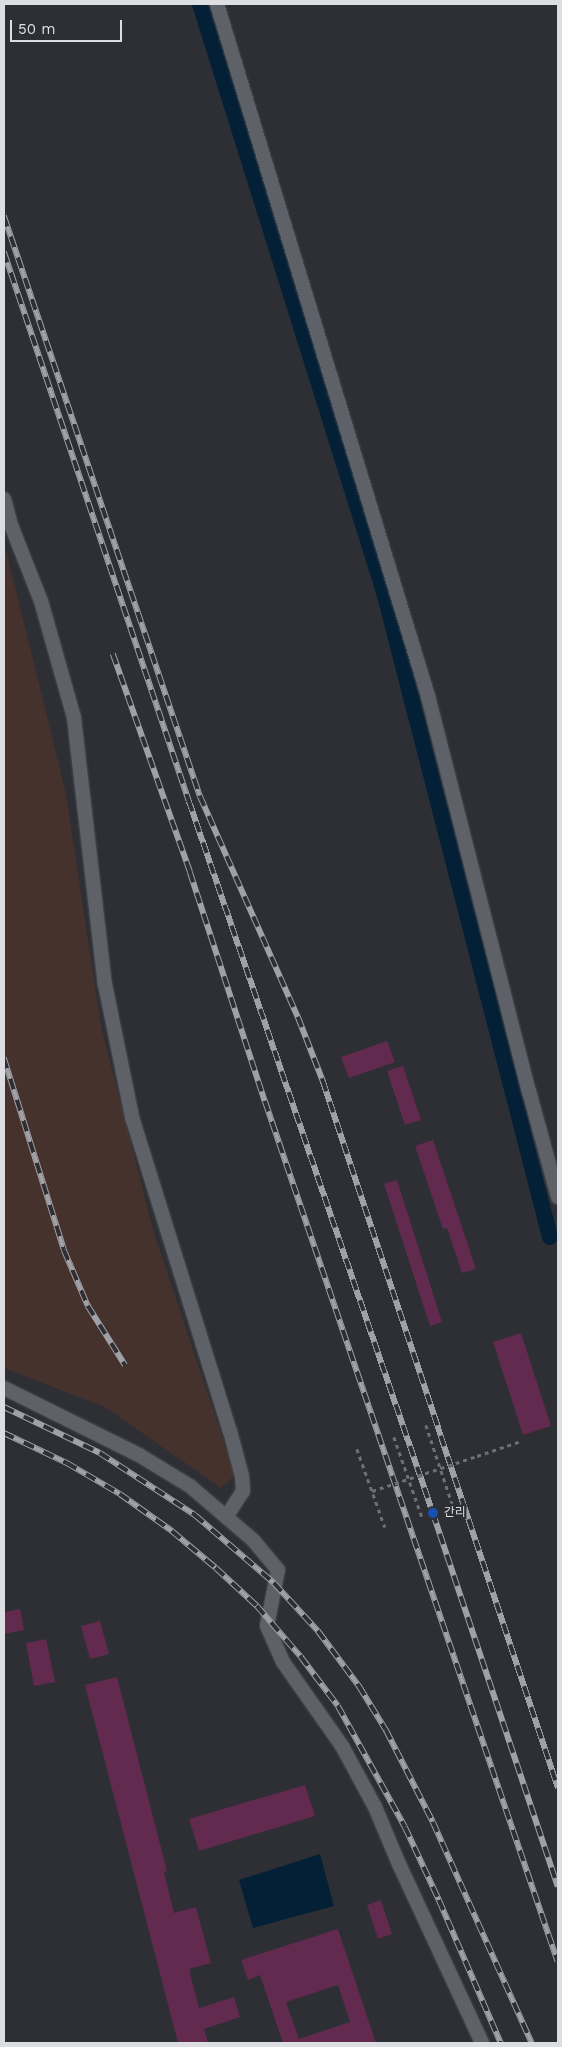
<!DOCTYPE html>
<meta charset="utf-8">
<style>
body{margin:0}
#map{position:relative;width:562px;height:2047px;overflow:hidden;background:#2d2f35;font-family:"Work Sans","Noto Sans KR",sans-serif}
div>[style]{position:absolute}
[style*='--x']{left:calc(var(--x)*1px);top:calc(var(--y)*1px);width:calc(var(--w)*1px);rotate:calc(var(--a)*1deg)}
.industrial>*{inset:0;background:#45322d}
.water>*{inset:0;background:#042037}
.canal>*{height:16px;margin:-8px;padding:0 8px;transform-origin:8px;border-radius:8px;background:#042037}
.building>*{inset:0;background:#612a4e}
.path>*{height:2.5px;margin-top:-1.25px;transform-origin:0;background:repeating-linear-gradient(90deg,#6e7075 0 4px,transparent 0 8px)}
.roads{filter:drop-shadow(0 0 1px #494b50) drop-shadow(0 0 1px #494b50)}
.minor>*{height:14px;margin:-7px;padding:0 7px;transform-origin:7px;border-radius:7px;background:#5e6168}
.rail>*{height:5.5px;margin-top:-2.75px;transform-origin:0;background:repeating-linear-gradient(90deg,#2d2f35 0 11px,#a0a1a6 0 22px);box-sizing:border-box;border-block:1px solid #a0a1a6}
.path-bridge>*{height:2.5px;margin-top:-1.25px;transform-origin:0;background:repeating-linear-gradient(90deg,#6e7075 0 4px,transparent 0 8px)}
.dots>*{width:14px;height:14px;translate:-50% -50%;box-sizing:border-box;border:2px solid #2d2f35;border-radius:50%}
span{translate:-50% -50%;white-space:nowrap;text-align:center;line-height:1.15;-webkit-text-stroke:4.5px #2d2f35;paint-order:stroke}
.poi-label{font-size:12px;color:#dddee2}
.left{translate:0 -50%;text-align:left}
.frame{position:absolute;inset:0;border:5px solid #dddee2;pointer-events:none}
.scale{position:absolute;left:10px;top:20px;width:112px;height:22px;box-sizing:border-box;border:2px solid #dddee2;border-top:0;padding-left:6px;font-size:15px;line-height:18px;white-space:nowrap;color:#dddee2;-webkit-text-stroke:4px #2d2f35;paint-order:stroke}
</style>
<div id="map">
<div class="industrial">
<i style="clip-path:polygon(4px 542px,66px 794px,101px 1026px,154px 1233px,235px 1475px,221px 1488px,105px 1407px,4px 1368px)"></i>
</div>
<div class="water">
<i style="clip-path:polygon(320px 1854px,334px 1906px,253px 1928px,239px 1880px)"></i>
</div>
<div class="canal">
<i style="--x:200;--y:4;--w:616;--a:72.62"></i>
<i style="--x:384;--y:592;--w:666;--a:75.57"></i>
</div>
<div class="building">
<i style="clip-path:polygon(387px 1041px,395px 1062px,349px 1078px,341px 1057px)"></i>
<i style="clip-path:polygon(403px 1066px,421px 1120px,405px 1125px,387px 1071px)"></i>
<i style="clip-path:polygon(433px 1140px,476px 1269px,462px 1273px,447px 1228px,443px 1229px,415px 1146px)"></i>
<i style="clip-path:polygon(397px 1180px,442px 1322px,430px 1326px,384px 1184px)"></i>
<i style="clip-path:polygon(521px 1333px,551px 1426px,523px 1435px,493px 1342px)"></i>
<i style="clip-path:polygon(20px 1609px,24px 1630px,4px 1634px,4px 1612px)"></i>
<i style="clip-path:polygon(100px 1621px,109px 1654px,90px 1659px,81px 1626px)"></i>
<i style="clip-path:polygon(46px 1639px,55px 1682px,34px 1686px,26px 1643px)"></i>
<i style="clip-path:polygon(117px 1677px,167px 1871px,164px 1872px,174px 1913px,196px 1907px,211px 1963px,189px 1969px,199px 2008px,234px 1997px,240px 2017px,204px 2029px,208px 2043px,178px 2043px,85px 1685px)"></i>
<i style="clip-path:polygon(305px 1785px,315px 1816px,199px 1851px,189px 1819px)"></i>
<i style="clip-path:polygon(381px 1900px,392px 1934px,378px 1939px,367px 1905px)"></i>
<i style="clip-path:polygon(evenodd,338px 1929px,376px 2043px,283px 2043px,260px 1975px,248px 1980px,241px 1960px,338px 1929px,338px 1985px,350px 2022px,299px 2039px,286px 2002px,338px 1985px)"></i>
</div>
<div class="path">
<i style="--x:426;--y:1425;--w:85;--a:71.6"></i>
<i style="--x:394;--y:1437;--w:85;--a:70.7"></i>
<i style="--x:357;--y:1449;--w:83;--a:70.3"></i>
<i style="--x:477;--y:1456;--w:46;--a:-18.8"></i>
</div>
<div class="roads">
<div class="minor">
<i style="--x:217;--y:4;--w:723;--a:73.04"></i>
<i style="--x:428;--y:696;--w:408;--a:75.7"></i>
<i style="--x:529;--y:1091;--w:110;--a:74.7"></i>
<i style="--x:4;--y:499;--w:27;--a:75"></i>
<i style="--x:11;--y:525;--w:82;--a:68.5"></i>
<i style="--x:41;--y:601;--w:122;--a:74.2"></i>
<i style="--x:74;--y:718;--w:268;--a:83.4"></i>
<i style="--x:105;--y:984;--w:136;--a:78.5"></i>
<i style="--x:132;--y:1117;--w:329;--a:72.7"></i>
<i style="--x:230;--y:1431;--w:47;--a:75.1"></i>
<i style="--x:242;--y:1476;--w:15;--a:86"></i>
<i style="--x:243;--y:1491;--w:31;--a:123"></i>
<i style="--x:4;--y:1388;--w:151;--a:26.4"></i>
<i style="--x:139;--y:1455;--w:60;--a:31.3"></i>
<i style="--x:190;--y:1486;--w:83;--a:40.6"></i>
<i style="--x:253;--y:1540;--w:39;--a:50"></i>
<i style="--x:278;--y:1570;--w:57;--a:101.1"></i>
<i style="--x:267;--y:1626;--w:39;--a:66"></i>
<i style="--x:283;--y:1662;--w:103;--a:54.9"></i>
<i style="--x:342;--y:1746;--w:69;--a:61.6"></i>
<i style="--x:375;--y:1807;--w:62;--a:67.2"></i>
<i style="--x:399;--y:1864;--w:197;--a:65.1"></i>
</div>
</div>
<div class="rail">
<i style="--x:4;--y:216;--w:612;--a:71.33"></i>
<i style="--x:200;--y:796;--w:242;--a:66.1"></i>
<i style="--x:298;--y:1017;--w:69;--a:68.7"></i>
<i style="--x:323;--y:1081;--w:745;--a:71.61"></i>
<i style="--x:4;--y:252;--w:579;--a:71.38"></i>
<i style="--x:189;--y:801;--w:753;--a:71.08"></i>
<i style="--x:433;--y:1513;--w:394;--a:71.5"></i>
<i style="--x:113;--y:654;--w:231;--a:70.5"></i>
<i style="--x:190;--y:872;--w:241;--a:71.9"></i>
<i style="--x:265;--y:1101;--w:909;--a:71.21"></i>
<i style="--x:4;--y:1058;--w:201;--a:72.6"></i>
<i style="--x:64;--y:1250;--w:61;--a:66.8"></i>
<i style="--x:88;--y:1306;--w:70;--a:57.9"></i>
<i style="--x:4;--y:1407;--w:106;--a:25.6"></i>
<i style="--x:100;--y:1453;--w:113;--a:33.1"></i>
<i style="--x:195;--y:1515;--w:104;--a:40.7"></i>
<i style="--x:274;--y:1583;--w:65;--a:47.5"></i>
<i style="--x:318;--y:1631;--w:69;--a:53.3"></i>
<i style="--x:359;--y:1686;--w:52;--a:58.5"></i>
<i style="--x:386;--y:1730;--w:103;--a:62.9"></i>
<i style="--x:433;--y:1822;--w:242;--a:65.9"></i>
<i style="--x:4;--y:1433;--w:70;--a:25.5"></i>
<i style="--x:67;--y:1463;--w:61;--a:30.3"></i>
<i style="--x:120;--y:1494;--w:64;--a:35.4"></i>
<i style="--x:172;--y:1531;--w:57;--a:40.1"></i>
<i style="--x:216;--y:1568;--w:56;--a:42.8"></i>
<i style="--x:257;--y:1606;--w:67;--a:49.2"></i>
<i style="--x:301;--y:1657;--w:61;--a:52.9"></i>
<i style="--x:338;--y:1706;--w:138;--a:61"></i>
<i style="--x:405;--y:1827;--w:81;--a:65"></i>
<i style="--x:439;--y:1900;--w:156;--a:66.6"></i>
</div>
<div class="path-bridge">
<i style="--x:372;--y:1491;--w:111;--a:-18.4"></i>
</div>
<div class="dots">
<i style="left:433px;top:1513px;background:#1a4fb4"></i>
</div>
<div class="poi-label">
<span class="left" style="left:444px;top:1513px">간리</span>
</div>
<div class="frame"></div>
<div class="scale">50 m</div>
</div>
